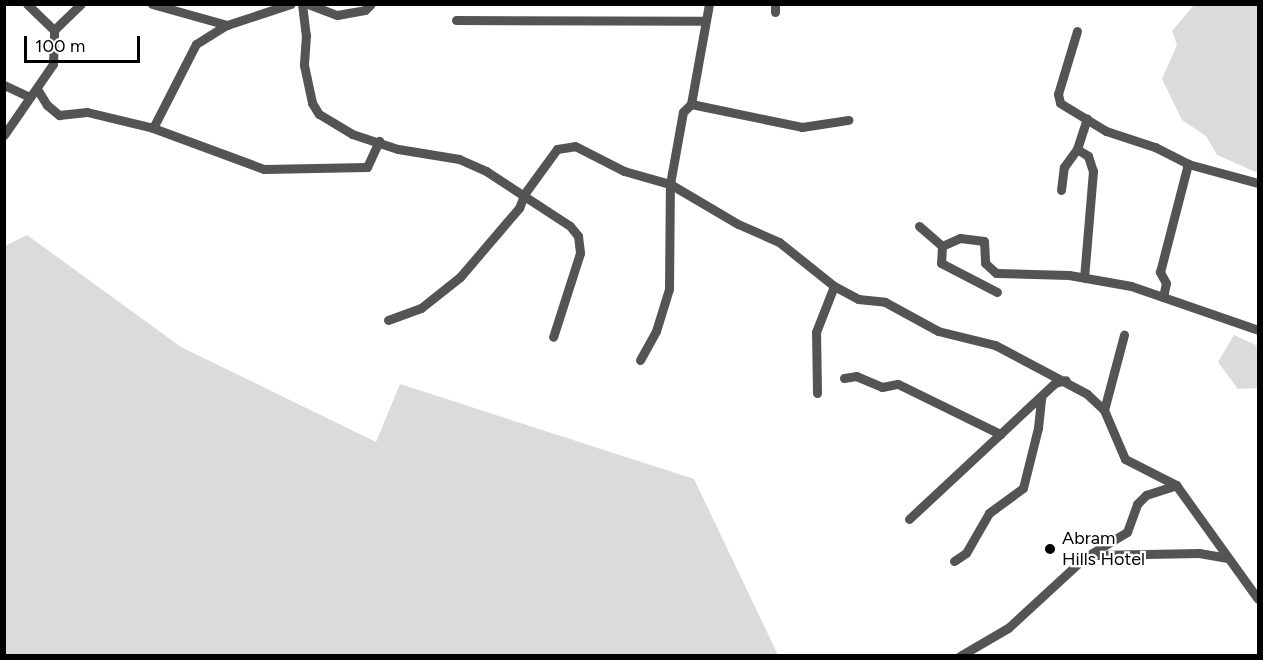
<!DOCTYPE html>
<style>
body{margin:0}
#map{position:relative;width:1263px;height:660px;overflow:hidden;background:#fff;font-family:Figtree,sans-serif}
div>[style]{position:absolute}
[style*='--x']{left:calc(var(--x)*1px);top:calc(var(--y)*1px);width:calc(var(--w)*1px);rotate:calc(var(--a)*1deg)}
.green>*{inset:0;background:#dbdbdb}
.minor>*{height:9px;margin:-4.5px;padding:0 4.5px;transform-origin:4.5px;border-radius:4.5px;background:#545454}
.dots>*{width:16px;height:16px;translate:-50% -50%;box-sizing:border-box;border:3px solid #fff;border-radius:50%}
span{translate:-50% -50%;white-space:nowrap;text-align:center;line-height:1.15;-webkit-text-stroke:4.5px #fff;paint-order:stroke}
.poi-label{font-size:18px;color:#000}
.left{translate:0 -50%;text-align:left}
.frame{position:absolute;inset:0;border:6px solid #000;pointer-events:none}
.scale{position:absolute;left:24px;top:36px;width:116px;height:27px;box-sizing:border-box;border:3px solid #000;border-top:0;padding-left:8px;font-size:18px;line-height:21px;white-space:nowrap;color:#000;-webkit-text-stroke:4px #fff;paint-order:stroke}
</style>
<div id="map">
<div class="green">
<i style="clip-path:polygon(1195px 4px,1258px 5px,1258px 173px,1217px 155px,1206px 136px,1182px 120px,1162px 79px,1177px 45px,1172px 31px)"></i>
<i style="clip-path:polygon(27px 235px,181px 347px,376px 442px,400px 384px,694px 479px,778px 655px,5px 655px,5px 246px)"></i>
<i style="clip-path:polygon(1234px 335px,1258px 346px,1258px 388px,1238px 389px,1218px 362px)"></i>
</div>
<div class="minor">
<i style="--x:27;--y:4;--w:37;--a:44"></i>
<i style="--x:152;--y:4;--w:78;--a:15.6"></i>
<i style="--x:227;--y:25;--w:67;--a:-18.2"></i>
<i style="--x:302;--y:4;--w:31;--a:83"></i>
<i style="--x:306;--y:35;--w:30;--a:94"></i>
<i style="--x:304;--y:65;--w:39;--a:78"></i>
<i style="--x:312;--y:103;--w:13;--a:58"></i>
<i style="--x:319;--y:114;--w:39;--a:31"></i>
<i style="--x:352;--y:134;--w:48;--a:18.1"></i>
<i style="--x:398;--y:149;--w:62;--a:9.3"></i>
<i style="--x:459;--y:159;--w:30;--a:24"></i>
<i style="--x:486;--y:171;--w:100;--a:33.2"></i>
<i style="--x:570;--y:226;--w:13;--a:51"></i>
<i style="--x:578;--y:236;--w:17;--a:83"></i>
<i style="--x:580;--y:253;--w:88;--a:107.8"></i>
<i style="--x:308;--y:4;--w:31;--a:21"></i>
<i style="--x:337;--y:15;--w:28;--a:-10"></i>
<i style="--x:365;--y:10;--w:8;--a:-45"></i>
<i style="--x:775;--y:12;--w:8;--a:-90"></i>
<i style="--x:456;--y:20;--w:248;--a:0.2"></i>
<i style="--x:1077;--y:31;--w:66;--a:106.8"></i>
<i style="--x:1058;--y:94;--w:9;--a:77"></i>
<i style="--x:1060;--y:103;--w:54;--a:31.3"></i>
<i style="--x:1106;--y:131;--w:52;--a:18.1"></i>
<i style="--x:1155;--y:147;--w:37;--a:27"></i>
<i style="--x:1188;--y:164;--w:73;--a:15.2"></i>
<i style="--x:4;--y:85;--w:26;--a:25"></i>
<i style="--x:37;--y:89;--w:19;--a:58"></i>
<i style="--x:47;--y:105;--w:16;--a:40"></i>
<i style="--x:59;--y:115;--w:28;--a:-6"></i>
<i style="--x:87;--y:112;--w:68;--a:13.6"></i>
<i style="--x:153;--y:128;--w:118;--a:20.3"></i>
<i style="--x:264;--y:169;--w:103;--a:-1.1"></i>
<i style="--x:367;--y:167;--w:29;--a:-65"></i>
<i style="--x:691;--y:104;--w:113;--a:11.7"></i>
<i style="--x:802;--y:127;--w:47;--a:-8.7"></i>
<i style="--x:153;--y:128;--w:94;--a:-62.9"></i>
<i style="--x:196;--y:44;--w:36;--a:-32"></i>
<i style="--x:4;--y:135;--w:86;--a:-55.4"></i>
<i style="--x:53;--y:64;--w:34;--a:-88"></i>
<i style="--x:54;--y:30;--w:37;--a:-44"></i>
<i style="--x:1077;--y:149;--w:13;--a:32"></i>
<i style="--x:1088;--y:156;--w:16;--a:72"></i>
<i style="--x:1093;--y:171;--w:107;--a:94.8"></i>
<i style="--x:1061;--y:190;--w:23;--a:-83"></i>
<i style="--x:1064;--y:167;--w:22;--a:-54"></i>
<i style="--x:1077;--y:149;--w:32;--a:-72"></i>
<i style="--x:919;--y:226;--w:30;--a:41"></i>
<i style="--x:942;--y:246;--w:20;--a:-24"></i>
<i style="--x:960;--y:238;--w:24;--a:7"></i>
<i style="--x:984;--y:241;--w:22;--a:87"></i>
<i style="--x:985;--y:263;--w:15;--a:42"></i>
<i style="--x:996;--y:273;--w:73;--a:1.6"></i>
<i style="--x:1069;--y:275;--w:63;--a:10.1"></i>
<i style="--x:1131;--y:286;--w:134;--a:19.1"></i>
<i style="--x:942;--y:246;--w:17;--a:93"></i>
<i style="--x:941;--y:263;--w:63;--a:27.4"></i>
<i style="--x:1163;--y:297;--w:14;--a:-78"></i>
<i style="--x:1166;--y:283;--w:13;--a:-119"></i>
<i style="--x:1160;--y:272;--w:112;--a:-75.5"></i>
<i style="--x:388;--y:320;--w:35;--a:-20"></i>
<i style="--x:421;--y:308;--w:50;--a:-38.5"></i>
<i style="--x:460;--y:277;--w:91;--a:-49.5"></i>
<i style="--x:519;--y:208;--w:16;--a:-68"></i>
<i style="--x:525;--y:193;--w:54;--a:-54"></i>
<i style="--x:557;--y:149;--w:18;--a:-9"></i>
<i style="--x:575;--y:146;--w:55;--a:27"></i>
<i style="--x:624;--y:171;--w:48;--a:15.8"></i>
<i style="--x:670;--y:184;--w:79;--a:30.5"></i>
<i style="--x:738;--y:224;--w:45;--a:23.7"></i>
<i style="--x:779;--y:242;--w:70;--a:38.7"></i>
<i style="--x:834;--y:286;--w:27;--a:28"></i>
<i style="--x:858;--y:299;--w:27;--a:6"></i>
<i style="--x:885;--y:302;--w:60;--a:28.7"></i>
<i style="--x:938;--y:331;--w:59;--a:13.8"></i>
<i style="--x:995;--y:345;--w:104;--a:28"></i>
<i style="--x:1087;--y:394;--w:23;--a:43"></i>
<i style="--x:1104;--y:410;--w:53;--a:66.8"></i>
<i style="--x:1125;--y:459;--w:57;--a:27"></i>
<i style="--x:1176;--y:485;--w:140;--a:54.3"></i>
<i style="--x:640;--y:360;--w:33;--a:-61"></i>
<i style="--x:656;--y:331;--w:44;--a:-72.8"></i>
<i style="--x:669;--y:289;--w:105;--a:-89.5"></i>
<i style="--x:670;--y:184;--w:73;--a:-79.8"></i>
<i style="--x:683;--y:112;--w:11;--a:-45"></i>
<i style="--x:691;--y:104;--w:102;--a:-79.8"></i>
<i style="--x:844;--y:378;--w:12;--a:-9"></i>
<i style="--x:856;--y:376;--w:28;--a:23"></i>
<i style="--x:882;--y:387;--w:16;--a:-11"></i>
<i style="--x:898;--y:384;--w:114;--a:26.1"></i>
<i style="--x:817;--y:393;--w:61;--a:-90.9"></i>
<i style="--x:816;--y:332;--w:49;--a:-68.6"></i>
<i style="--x:1104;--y:410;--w:78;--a:-75.1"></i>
<i style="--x:909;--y:519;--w:200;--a:-43"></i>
<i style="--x:1055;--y:383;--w:11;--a:-15"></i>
<i style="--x:1093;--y:555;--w:106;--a:-1.1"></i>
<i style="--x:1199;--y:553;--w:29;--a:10"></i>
<i style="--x:954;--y:561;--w:14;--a:-34"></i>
<i style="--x:966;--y:553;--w:46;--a:-60.1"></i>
<i style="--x:989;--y:513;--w:42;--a:-36.3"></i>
<i style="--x:1023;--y:488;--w:62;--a:-76"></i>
<i style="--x:1038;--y:428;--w:31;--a:-84"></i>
<i style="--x:960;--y:656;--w:56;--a:-30.3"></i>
<i style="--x:1008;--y:628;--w:103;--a:-42.6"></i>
<i style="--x:1084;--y:558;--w:50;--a:-31.2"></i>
<i style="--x:1127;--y:532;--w:30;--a:-70"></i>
<i style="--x:1137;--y:504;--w:13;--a:-45"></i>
<i style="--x:1146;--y:495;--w:32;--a:-18"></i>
</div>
<div class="dots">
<i style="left:1050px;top:549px;background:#000"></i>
</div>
<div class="poi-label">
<span class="left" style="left:1062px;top:549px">Abram<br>Hills Hotel</span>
</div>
<div class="frame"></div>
<div class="scale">100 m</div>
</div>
